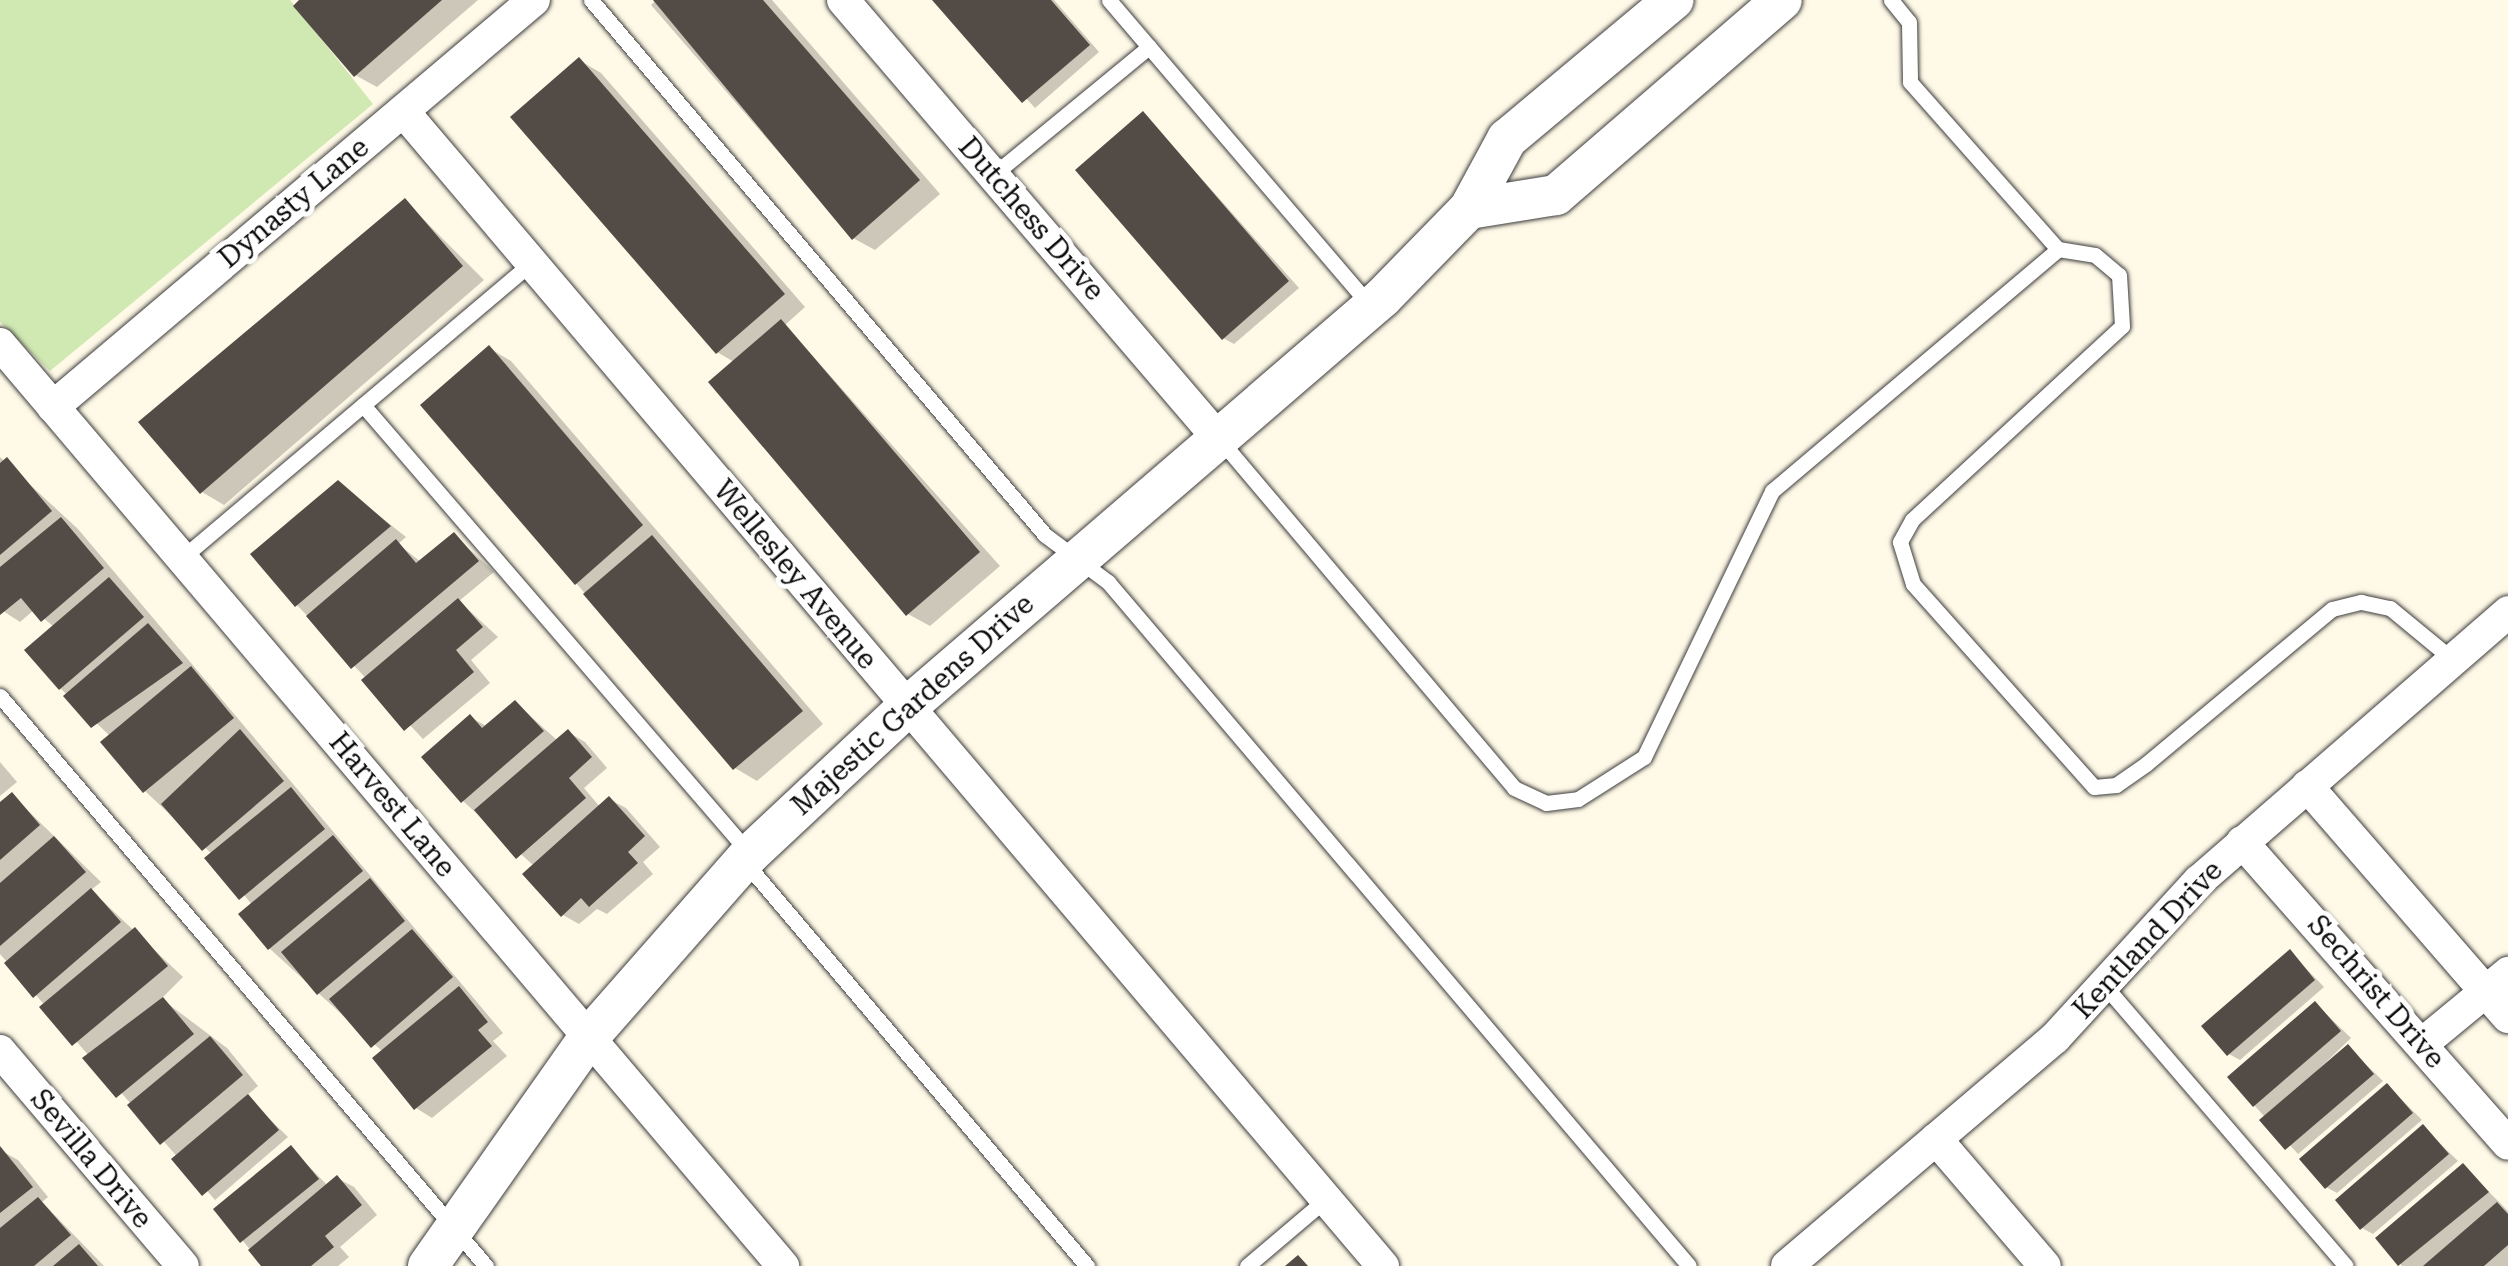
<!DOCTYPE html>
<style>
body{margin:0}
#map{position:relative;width:2508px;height:1266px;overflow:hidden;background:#fff9e7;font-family:"Roboto Serif",serif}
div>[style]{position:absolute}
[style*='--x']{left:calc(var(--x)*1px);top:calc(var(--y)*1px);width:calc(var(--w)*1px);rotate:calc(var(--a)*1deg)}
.green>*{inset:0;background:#d0e8b2}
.shadow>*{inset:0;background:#0003}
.building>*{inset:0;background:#534b46}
.roads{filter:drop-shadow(0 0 2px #3d3d3d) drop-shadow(0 0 2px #3d3d3d)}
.service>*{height:15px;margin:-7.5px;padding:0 7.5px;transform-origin:7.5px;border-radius:7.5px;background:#fff}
.minor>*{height:32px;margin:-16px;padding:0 16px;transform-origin:16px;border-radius:16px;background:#fff}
.tertiary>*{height:40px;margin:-20px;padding:0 20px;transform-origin:20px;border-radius:20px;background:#fff}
span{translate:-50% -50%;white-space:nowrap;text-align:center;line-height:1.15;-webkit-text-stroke:10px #fff;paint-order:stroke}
.street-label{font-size:28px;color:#0a0a0a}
</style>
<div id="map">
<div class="green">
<i style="clip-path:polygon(0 0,290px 0,373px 104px,50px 371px,0 322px)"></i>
</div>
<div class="shadow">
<i style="clip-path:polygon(303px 0,478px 0,377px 87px,355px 75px)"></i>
<i style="clip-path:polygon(656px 0,772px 0,940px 194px,875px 250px,853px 238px,651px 5px)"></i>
<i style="clip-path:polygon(936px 0,1054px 0,1099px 52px,1035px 108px)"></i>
<i style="clip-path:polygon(579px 60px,601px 73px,805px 307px,785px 325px,1000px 566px,930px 626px,908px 614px,734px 362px,717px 352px)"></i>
<i style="clip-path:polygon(1144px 114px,1299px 288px,1234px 344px,1223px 338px)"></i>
<i style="clip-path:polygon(405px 201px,484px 280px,224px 505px,202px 492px)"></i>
<i style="clip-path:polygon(489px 348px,511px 361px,823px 724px,757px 781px,735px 768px,576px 583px)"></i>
<i style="clip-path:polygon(0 457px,78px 529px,503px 1033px,493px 1041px,507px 1056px,432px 1118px,416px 1108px,383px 1052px,269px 948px,252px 905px,213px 855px,145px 791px,110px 736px,60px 688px,54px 627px,34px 610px,20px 622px,0 609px)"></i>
<i style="clip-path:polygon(338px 483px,406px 537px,398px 544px,421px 562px,454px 535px,494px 572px,459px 601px,498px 637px,471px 660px,490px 683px,423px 739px,297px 605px)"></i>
<i style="clip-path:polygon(516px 703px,558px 741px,568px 732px,585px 742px,607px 768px,584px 788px,600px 807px,609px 799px,626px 808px,660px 847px,643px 862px,653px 874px,607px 914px,597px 909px,579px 924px,563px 915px,534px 866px,463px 801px,470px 717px,488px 727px)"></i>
<i style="clip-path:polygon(0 762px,17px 782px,0 796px)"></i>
<i style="clip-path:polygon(12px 795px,101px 882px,91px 890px,183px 977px,152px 1008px,163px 1000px,227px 1048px,258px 1086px,246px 1096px,288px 1137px,215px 1200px,0 954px,0 805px)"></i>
<i style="clip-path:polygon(2290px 952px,2324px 987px,2240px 1060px,2229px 1054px)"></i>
<i style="clip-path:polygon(2316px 1004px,2351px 1038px,2290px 1097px,2348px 1047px,2383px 1081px,2298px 1154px,2254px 1105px)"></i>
<i style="clip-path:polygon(2388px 1086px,2422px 1120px,2337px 1193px,2326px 1187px)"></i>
<i style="clip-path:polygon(2423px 1127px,2458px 1161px,2373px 1234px,2362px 1228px)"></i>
<i style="clip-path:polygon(291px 1148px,328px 1186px,337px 1178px,354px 1187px,377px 1215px,340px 1247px,349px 1257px,338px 1266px,264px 1266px,216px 1209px)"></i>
<i style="clip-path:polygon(0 1150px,18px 1160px,48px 1197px,42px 1202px,104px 1266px,0 1266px)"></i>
<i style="clip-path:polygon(2463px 1166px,2508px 1211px,2508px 1266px,2402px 1266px,2378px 1238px)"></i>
</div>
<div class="building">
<i style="clip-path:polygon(299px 0,442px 0,354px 77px,293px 6px)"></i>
<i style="clip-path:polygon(653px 0,763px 0,920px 180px,852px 240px)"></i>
<i style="clip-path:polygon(932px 0,1051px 0,1090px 45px,1022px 103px)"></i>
<i style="clip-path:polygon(579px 57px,785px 294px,716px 354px,510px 117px)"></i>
<i style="clip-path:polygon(1143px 111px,1289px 281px,1222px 340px,1075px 170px)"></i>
<i style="clip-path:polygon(405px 198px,463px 266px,200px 494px,138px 422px)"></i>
<i style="clip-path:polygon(781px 319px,980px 552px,906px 616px,708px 382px)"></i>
<i style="clip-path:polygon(489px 345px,643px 525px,575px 585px,420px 405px)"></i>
<i style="clip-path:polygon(7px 457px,52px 511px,0 555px,0 463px)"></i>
<i style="clip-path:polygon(338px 480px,391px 526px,295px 607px,250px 554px)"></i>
<i style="clip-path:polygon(61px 517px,104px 568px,41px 622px,21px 598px,0 615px,0 567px)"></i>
<i style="clip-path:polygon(454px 532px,479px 561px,351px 669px,306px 616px,396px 539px,416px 563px)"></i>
<i style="clip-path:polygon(652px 535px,803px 711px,733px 770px,583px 594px)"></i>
<i style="clip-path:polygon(109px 577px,144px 617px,59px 690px,24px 650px)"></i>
<i style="clip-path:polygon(458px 598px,483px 627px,456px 650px,474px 672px,404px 731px,361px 680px)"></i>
<i style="clip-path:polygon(148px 623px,183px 663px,91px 728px,63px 696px)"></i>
<i style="clip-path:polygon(191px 666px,234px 718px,143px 793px,100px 742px)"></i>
<i style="clip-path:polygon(515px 700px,544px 731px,461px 803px,421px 757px,470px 714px,482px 728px)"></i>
<i style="clip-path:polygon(240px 729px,284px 781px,202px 851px,161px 804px)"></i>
<i style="clip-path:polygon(568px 729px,592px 757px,569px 778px,586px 798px,516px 859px,474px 810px)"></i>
<i style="clip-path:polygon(291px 787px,325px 829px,239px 900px,204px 858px)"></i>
<i style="clip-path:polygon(12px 792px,40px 825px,0 860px,0 802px)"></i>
<i style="clip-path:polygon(609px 796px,645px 836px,628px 852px,638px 863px,589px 907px,581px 898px,561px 917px,522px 874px)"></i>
<i style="clip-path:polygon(333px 835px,363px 871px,268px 950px,238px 914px)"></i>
<i style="clip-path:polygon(54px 836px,86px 872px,0 946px,0 883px)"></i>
<i style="clip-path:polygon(370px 878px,405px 921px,317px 995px,281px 952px)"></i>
<i style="clip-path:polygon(91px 888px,121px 922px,33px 998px,4px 963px)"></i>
<i style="clip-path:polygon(135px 927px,168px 966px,72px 1046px,39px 1007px)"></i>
<i style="clip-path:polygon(412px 929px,453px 977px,371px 1048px,329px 999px)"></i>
<i style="clip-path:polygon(2290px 949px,2315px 980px,2227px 1056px,2201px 1026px)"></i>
<i style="clip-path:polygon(459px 986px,488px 1022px,478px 1030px,492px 1046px,414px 1110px,372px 1058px)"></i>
<i style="clip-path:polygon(163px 997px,194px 1034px,116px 1098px,82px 1058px)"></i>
<i style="clip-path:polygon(2315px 1001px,2341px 1031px,2253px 1107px,2227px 1077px)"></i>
<i style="clip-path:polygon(210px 1036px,243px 1075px,160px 1145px,127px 1105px)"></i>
<i style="clip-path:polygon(2348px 1044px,2374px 1074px,2285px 1150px,2259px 1120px)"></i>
<i style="clip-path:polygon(2387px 1083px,2413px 1113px,2325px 1189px,2299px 1159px)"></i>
<i style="clip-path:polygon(248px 1094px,279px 1130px,202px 1196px,171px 1159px)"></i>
<i style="clip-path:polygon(2423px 1124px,2449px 1154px,2360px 1230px,2335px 1200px)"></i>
<i style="clip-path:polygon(291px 1145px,319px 1179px,240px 1243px,213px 1209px)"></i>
<i style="clip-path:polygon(0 1146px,33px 1187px,0 1213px)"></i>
<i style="clip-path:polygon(2463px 1163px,2489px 1192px,2398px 1266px,2375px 1238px)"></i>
<i style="clip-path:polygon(337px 1175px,362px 1205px,325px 1236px,334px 1247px,311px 1266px,261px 1266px,248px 1250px)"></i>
<i style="clip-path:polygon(38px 1197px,71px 1235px,34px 1266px,0 1266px,0 1228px)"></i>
<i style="clip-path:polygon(2497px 1202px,2508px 1214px,2508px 1245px,2484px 1266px,2423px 1266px)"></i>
<i style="clip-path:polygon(79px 1244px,98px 1266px,53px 1266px)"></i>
<i style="clip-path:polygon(1298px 1255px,1308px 1266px,1285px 1266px)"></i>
</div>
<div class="roads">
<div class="service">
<i style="--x:591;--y:0;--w:702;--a:49.68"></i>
<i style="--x:1045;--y:535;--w:79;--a:36.7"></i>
<i style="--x:1108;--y:582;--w:897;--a:49.65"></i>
<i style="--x:1109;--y:0;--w:404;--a:49.5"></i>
<i style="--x:1891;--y:0;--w:28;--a:51"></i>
<i style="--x:1909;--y:22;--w:60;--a:89"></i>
<i style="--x:1910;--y:82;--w:223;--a:48.5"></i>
<i style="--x:993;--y:175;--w:202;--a:-39.4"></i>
<i style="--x:363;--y:405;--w:593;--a:49.24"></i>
<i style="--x:750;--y:854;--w:21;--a:76"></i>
<i style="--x:755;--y:874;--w:514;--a:49.74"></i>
<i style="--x:1221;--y:441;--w:454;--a:49.8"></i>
<i style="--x:1514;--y:788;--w:35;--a:25"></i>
<i style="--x:1546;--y:803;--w:32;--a:-7"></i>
<i style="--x:1578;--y:799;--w:78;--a:-32.5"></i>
<i style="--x:1644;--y:757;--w:295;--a:-64.3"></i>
<i style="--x:1772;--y:491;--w:375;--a:-40.2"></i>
<i style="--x:2058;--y:249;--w:37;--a:9"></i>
<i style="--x:2095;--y:255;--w:31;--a:40"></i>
<i style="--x:2119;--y:275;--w:51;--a:86.6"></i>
<i style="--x:2122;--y:326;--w:286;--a:137.3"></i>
<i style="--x:1912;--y:520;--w:25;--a:119"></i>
<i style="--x:1900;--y:542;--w:44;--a:72.8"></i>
<i style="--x:1913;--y:584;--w:272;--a:48.3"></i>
<i style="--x:2094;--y:787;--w:22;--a:-5"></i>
<i style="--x:2116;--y:785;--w:37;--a:-35"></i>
<i style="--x:2146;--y:764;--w:242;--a:-39.8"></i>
<i style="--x:2332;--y:609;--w:30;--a:-14"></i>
<i style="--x:2361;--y:602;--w:30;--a:12"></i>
<i style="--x:2390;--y:608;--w:82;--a:39.5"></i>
<i style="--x:182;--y:558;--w:458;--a:-40.2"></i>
<i style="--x:0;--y:696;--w:749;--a:49.55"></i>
<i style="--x:2105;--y:986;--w:369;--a:49.3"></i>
<i style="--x:1247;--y:1266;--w:104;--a:-40.3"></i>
</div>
<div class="minor">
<i style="--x:843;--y:0;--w:577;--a:49.43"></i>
<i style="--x:403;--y:111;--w:1515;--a:49.69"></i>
<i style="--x:0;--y:344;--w:1210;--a:49.66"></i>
<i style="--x:53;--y:407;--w:630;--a:-40.24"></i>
<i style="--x:2307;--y:786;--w:306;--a:49"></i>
<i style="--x:2242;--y:842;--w:402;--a:48.6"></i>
<i style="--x:2422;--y:1044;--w:112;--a:-39.5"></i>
<i style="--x:0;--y:1051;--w:282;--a:49.6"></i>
<i style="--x:1936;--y:1139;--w:167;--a:49.4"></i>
<i style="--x:1787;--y:1266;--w:352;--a:-40.4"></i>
<i style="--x:2055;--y:1038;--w:213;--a:-47.5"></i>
<i style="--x:2199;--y:881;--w:410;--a:-41"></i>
</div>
<div class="tertiary">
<i style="--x:1469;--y:209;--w:88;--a:-9.1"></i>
<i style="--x:1556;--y:195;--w:298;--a:-40.8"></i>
<i style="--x:428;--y:1266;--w:280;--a:-54.9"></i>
<i style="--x:589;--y:1037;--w:244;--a:-48.7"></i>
<i style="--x:750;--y:854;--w:215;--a:-43.1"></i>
<i style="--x:907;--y:707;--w:627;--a:-40.73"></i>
<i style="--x:1382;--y:298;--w:124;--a:-45.7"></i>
<i style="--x:1469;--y:209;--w:80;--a:-61.5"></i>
<i style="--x:1507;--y:139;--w:217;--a:-39.9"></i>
</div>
</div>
<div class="street-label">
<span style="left:294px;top:203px;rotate:-40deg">Dynasty Lane</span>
<span style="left:1031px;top:219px;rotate:49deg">Dutchess Drive</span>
<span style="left:795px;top:575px;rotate:50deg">Wellesley Avenue</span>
<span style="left:913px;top:705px;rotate:-42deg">Majestic Gardens Drive</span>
<span style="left:392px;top:805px;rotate:50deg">Harvest Lane</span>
<span style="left:2148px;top:940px;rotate:-47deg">Kentland Drive</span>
<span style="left:2376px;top:992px;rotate:49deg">Sechrist Drive</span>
<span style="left:91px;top:1159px;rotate:50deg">Sevilla Drive</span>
</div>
</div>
